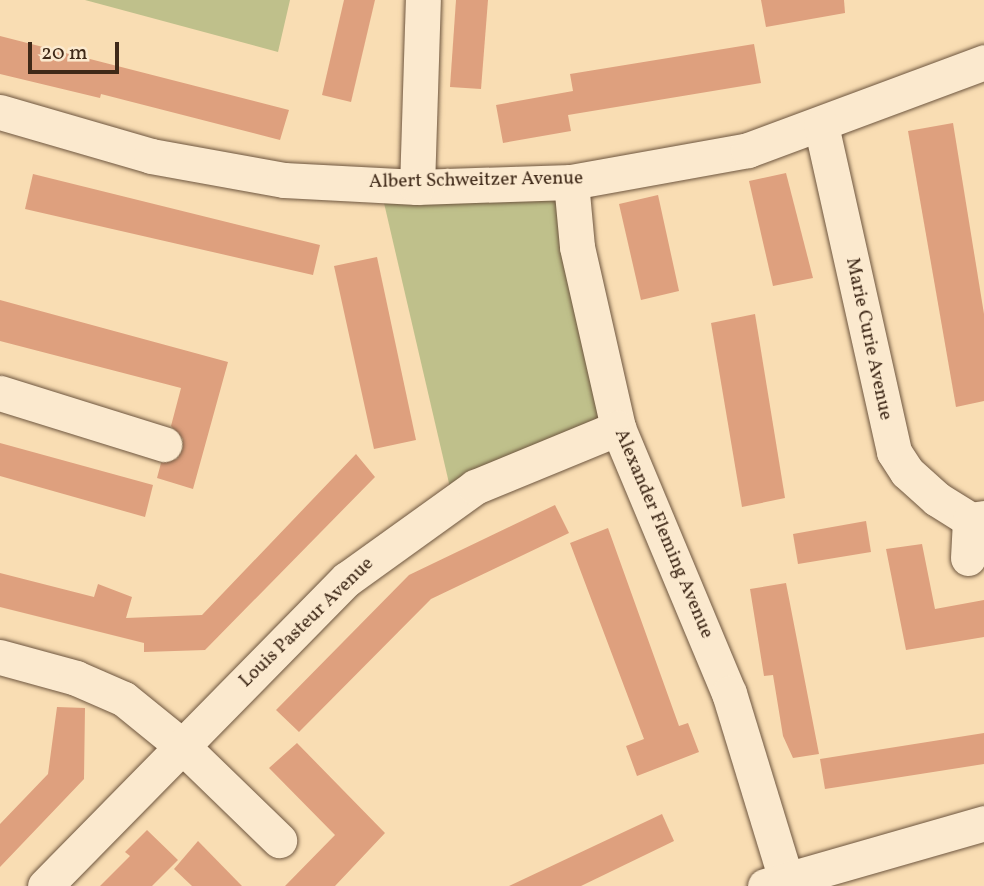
<!DOCTYPE html>
<style>
body{margin:0}
#map{position:relative;width:984px;height:886px;overflow:hidden;background:#f9ddb3;font-family:Vollkorn,serif}
div>[style]{position:absolute}
[style*='--x']{left:calc(var(--x)*1px);top:calc(var(--y)*1px);width:calc(var(--w)*1px);rotate:calc(var(--a)*1deg)}
.green>*{inset:0;background:#bfc08b}
.building>*{inset:0;background:#dea07e}
.roads{filter:drop-shadow(0 0 2px #6e563f) drop-shadow(0 0 2px #6e563f)}
.minor>*{height:35px;margin:-17.5px;padding:0 17.5px;transform-origin:17.5px;border-radius:17.5px;background:#fbe9ce}
span{translate:-50% -50%;white-space:nowrap;text-align:center;line-height:1.15;-webkit-text-stroke:6px #fbe9ce;paint-order:stroke}
.street-label{font-size:19px;color:#3f2918}
.scale{position:absolute;left:28px;top:42px;width:91px;height:32px;box-sizing:border-box;border:4px solid #3f2918;border-top:0;padding-left:9px;font-size:21px;line-height:24px;white-space:nowrap;color:#3f2918;-webkit-text-stroke:5px #fbe9ce;paint-order:stroke}
</style>
<div id="map">
<div class="green">
<i style="clip-path:polygon(85px 0,290px 0,278px 52px)"></i>
<i style="clip-path:polygon(565px 187px,608px 421px,452px 496px,381px 190px)"></i>
</div>
<div class="building">
<i style="clip-path:polygon(344px 0,375px 0,351px 102px,322px 95px)"></i>
<i style="clip-path:polygon(456px 0,488px 0,481px 89px,450px 87px)"></i>
<i style="clip-path:polygon(761px 0,844px 0,845px 13px,766px 27px)"></i>
<i style="clip-path:polygon(0 36px,289px 110px,280px 140px,101px 94px,100px 98px,0 74px)"></i>
<i style="clip-path:polygon(754px 44px,761px 83px,568px 115px,571px 131px,503px 143px,496px 105px,573px 91px,570px 74px)"></i>
<i style="clip-path:polygon(953px 123px,984px 314px,984px 401px,956px 407px,908px 131px)"></i>
<i style="clip-path:polygon(786px 173px,813px 278px,773px 286px,749px 181px)"></i>
<i style="clip-path:polygon(33px 174px,320px 245px,313px 275px,25px 209px)"></i>
<i style="clip-path:polygon(658px 195px,679px 291px,641px 300px,619px 204px)"></i>
<i style="clip-path:polygon(377px 257px,416px 440px,374px 449px,334px 266px)"></i>
<i style="clip-path:polygon(0 300px,228px 362px,193px 489px,157px 478px,161px 463px,177px 459px,183px 449px,183px 439px,171px 426px,181px 388px,0 341px)"></i>
<i style="clip-path:polygon(755px 314px,785px 498px,742px 507px,711px 323px)"></i>
<i style="clip-path:polygon(0 443px,153px 485px,145px 517px,0 476px)"></i>
<i style="clip-path:polygon(356px 454px,375px 477px,205px 650px,144px 652px,144px 643px,0 607px,0 573px,94px 597px,98px 584px,132px 597px,126px 618px,202px 615px)"></i>
<i style="clip-path:polygon(555px 505px,569px 533px,431px 599px,299px 732px,276px 710px,409px 575px)"></i>
<i style="clip-path:polygon(866px 521px,871px 552px,798px 564px,793px 534px)"></i>
<i style="clip-path:polygon(608px 528px,679px 726px,688px 723px,699px 752px,637px 776px,626px 746px,644px 739px,570px 543px)"></i>
<i style="clip-path:polygon(922px 544px,935px 609px,984px 600px,984px 637px,906px 650px,886px 549px)"></i>
<i style="clip-path:polygon(786px 583px,819px 754px,793px 758px,783px 736px,773px 675px,764px 676px,750px 589px)"></i>
<i style="clip-path:polygon(57px 707px,85px 708px,84px 779px,0 867px,0 824px,48px 774px)"></i>
<i style="clip-path:polygon(984px 733px,984px 764px,825px 789px,820px 759px)"></i>
<i style="clip-path:polygon(297px 743px,385px 833px,335px 886px,285px 886px,335px 835px,269px 768px)"></i>
<i style="clip-path:polygon(662px 814px,674px 841px,581px 886px,509px 886px)"></i>
<i style="clip-path:polygon(147px 830px,178px 860px,152px 886px,100px 886px,130px 856px,125px 852px)"></i>
<i style="clip-path:polygon(198px 841px,242px 886px,192px 886px,174px 869px)"></i>
</div>
<div class="roads">
<div class="minor">
<i style="--x:0;--y:112;--w:157;--a:16.2"></i>
<i style="--x:151;--y:156;--w:135;--a:10.2"></i>
<i style="--x:284;--y:180;--w:133;--a:3"></i>
<i style="--x:417;--y:187;--w:154;--a:-1.9"></i>
<i style="--x:571;--y:182;--w:180;--a:-10.2"></i>
<i style="--x:748;--y:150;--w:252;--a:-20.4"></i>
<i style="--x:821;--y:125;--w:335;--a:77.4"></i>
<i style="--x:894;--y:452;--w:24;--a:57"></i>
<i style="--x:907;--y:472;--w:40;--a:42"></i>
<i style="--x:937;--y:499;--w:39;--a:32"></i>
<i style="--x:970;--y:520;--w:14;--a:-8"></i>
<i style="--x:571;--y:182;--w:65;--a:84.7"></i>
<i style="--x:577;--y:247;--w:186;--a:77.2"></i>
<i style="--x:618;--y:428;--w:287;--a:67.3"></i>
<i style="--x:729;--y:693;--w:195;--a:73"></i>
<i style="--x:417;--y:187;--w:187;--a:-88.2"></i>
<i style="--x:0;--y:393;--w:172;--a:17.3"></i>
<i style="--x:968;--y:558;--w:38;--a:-87"></i>
<i style="--x:0;--y:657;--w:79;--a:15.4"></i>
<i style="--x:76;--y:678;--w:52;--a:23.6"></i>
<i style="--x:124;--y:699;--w:76;--a:39.1"></i>
<i style="--x:183;--y:747;--w:134;--a:44.1"></i>
<i style="--x:45;--y:886;--w:431;--a:-45.5"></i>
<i style="--x:347;--y:579;--w:158;--a:-35.7"></i>
<i style="--x:475;--y:487;--w:155;--a:-22.4"></i>
<i style="--x:765;--y:886;--w:228;--a:-16"></i>
</div>
</div>
<div class="street-label">
<span style="left:476px;top:181px;rotate:-1deg">Albert Schweitzer Avenue</span>
<span style="left:868px;top:339px;rotate:78deg">Marie Curie Avenue</span>
<span style="left:663px;top:534px;rotate:67deg">Alexander Fleming Avenue</span>
<span style="left:307px;top:623px;rotate:-44deg">Louis Pasteur Avenue</span>
</div>
<div class="scale">20 m</div>
</div>
